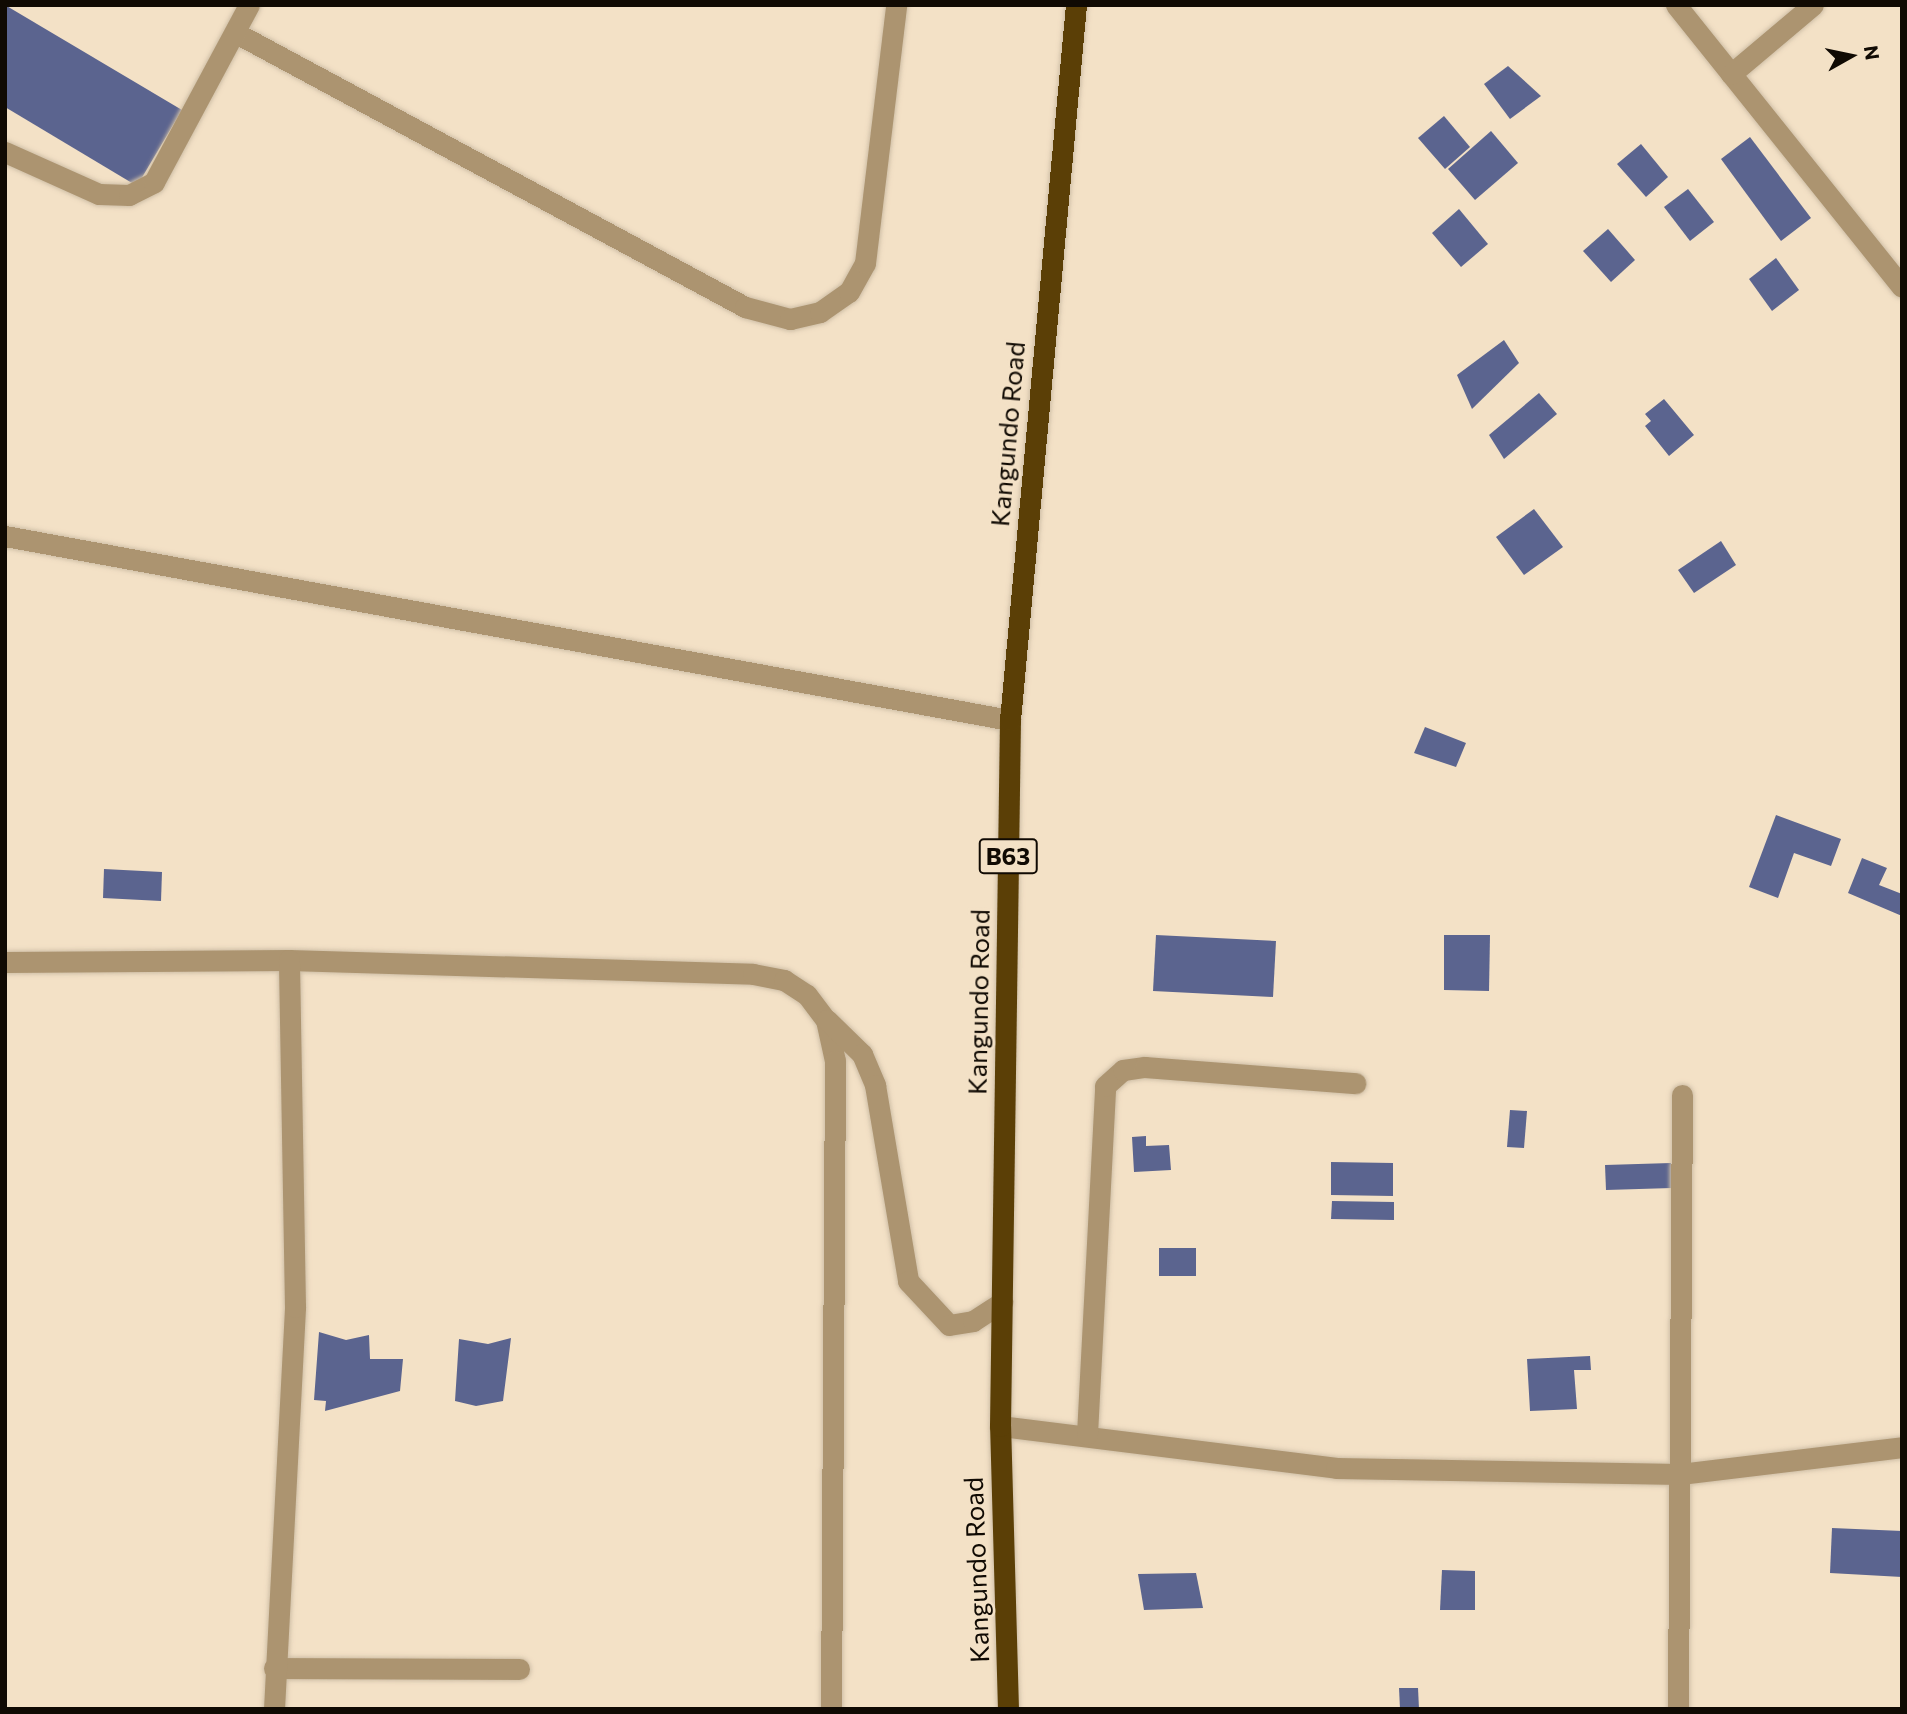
<!DOCTYPE html>
<style>
body{margin:0}
#map{position:relative;width:1907px;height:1714px;overflow:hidden;background:#f3e1c6;font-family:Commissioner,sans-serif}
div>[style]{position:absolute}
[style*='--x']{left:calc(var(--x)*1px);top:calc(var(--y)*1px);width:calc(var(--w)*1px);rotate:calc(var(--a)*1deg)}
.building>*{inset:0;background:#5b648f}
.roads{filter:drop-shadow(0 0 2px #cfbfa7) drop-shadow(0 0 2px #cfbfa7)}
.street>*{height:21px;margin:-10.5px;padding:0 10.5px;transform-origin:10.5px;border-radius:10.5px;background:#ac9470}
.highway>*{height:21px;margin:-10.5px;padding:0 10.5px;transform-origin:10.5px;border-radius:10.5px;background:#5b3f06}
span{translate:-50% -50%;white-space:nowrap;text-align:center;line-height:1.15;-webkit-text-stroke:5px #f3e1c6;paint-order:stroke}
.shield-label span{padding:2px 5px;background:#f3e1c6;border:2px solid;border-radius:5px;-webkit-text-stroke-width:0}
.shield-label{font-size:24px;color:#100a03;font-weight:700}
.street-label{font-size:26px;color:#100a03}
.frame{position:absolute;inset:0;border:7px solid #100a03;pointer-events:none}
.north{position:absolute;left:1816px;top:21px;width:70px;height:70px;-webkit-text-stroke:5px #f3e1c6;paint-order:stroke;rotate:81deg;font-size:19px;font-weight:700;line-height:28px;text-align:center;color:#100a03}
.north::after{content:'';display:block;margin:auto;width:24px;height:32px;background:#100a03;clip-path:polygon(50% 0,100% 100%,50% 72%,0 100%)}
</style>
<div id="map">
<div class="building">
<i style="clip-path:polygon(5px 5px,182px 110px,137px 186px,5px 107px)"></i>
<i style="clip-path:polygon(1508px 66px,1541px 96px,1510px 119px,1484px 84px)"></i>
<i style="clip-path:polygon(1444px 116px,1470px 147px,1445px 169px,1418px 138px)"></i>
<i style="clip-path:polygon(1491px 131px,1518px 163px,1475px 200px,1448px 169px)"></i>
<i style="clip-path:polygon(1750px 137px,1811px 218px,1781px 241px,1721px 159px)"></i>
<i style="clip-path:polygon(1641px 144px,1668px 177px,1646px 197px,1617px 164px)"></i>
<i style="clip-path:polygon(1688px 189px,1714px 222px,1690px 241px,1664px 207px)"></i>
<i style="clip-path:polygon(1459px 209px,1488px 244px,1461px 267px,1432px 233px)"></i>
<i style="clip-path:polygon(1608px 229px,1635px 260px,1611px 282px,1583px 251px)"></i>
<i style="clip-path:polygon(1776px 258px,1799px 290px,1772px 311px,1749px 279px)"></i>
<i style="clip-path:polygon(1504px 340px,1519px 363px,1472px 409px,1457px 375px)"></i>
<i style="clip-path:polygon(1539px 393px,1557px 414px,1504px 459px,1489px 435px)"></i>
<i style="clip-path:polygon(1664px 399px,1694px 435px,1669px 456px,1645px 426px,1651px 421px,1645px 414px)"></i>
<i style="clip-path:polygon(1534px 509px,1563px 547px,1524px 575px,1496px 537px)"></i>
<i style="clip-path:polygon(1721px 541px,1736px 565px,1694px 593px,1678px 570px)"></i>
<i style="clip-path:polygon(1425px 727px,1466px 743px,1456px 767px,1414px 753px)"></i>
<i style="clip-path:polygon(1776px 815px,1841px 839px,1831px 866px,1794px 853px,1778px 898px,1749px 887px)"></i>
<i style="clip-path:polygon(1862px 858px,1887px 868px,1879px 885px,1902px 894px,1902px 916px,1848px 893px)"></i>
<i style="clip-path:polygon(104px 869px,162px 872px,161px 901px,103px 898px)"></i>
<i style="clip-path:polygon(1156px 935px,1276px 941px,1273px 997px,1153px 991px)"></i>
<i style="clip-path:polygon(1444px 935px,1490px 935px,1489px 991px,1444px 990px)"></i>
<i style="clip-path:polygon(1510px 1110px,1527px 1111px,1524px 1148px,1507px 1147px)"></i>
<i style="clip-path:polygon(1146px 1136px,1146px 1146px,1169px 1145px,1171px 1170px,1134px 1172px,1132px 1137px)"></i>
<i style="clip-path:polygon(1331px 1162px,1393px 1163px,1393px 1196px,1331px 1195px)"></i>
<i style="clip-path:polygon(1671px 1163px,1672px 1188px,1606px 1190px,1605px 1165px)"></i>
<i style="clip-path:polygon(1332px 1201px,1394px 1202px,1394px 1220px,1331px 1219px)"></i>
<i style="clip-path:polygon(1159px 1248px,1196px 1248px,1196px 1276px,1159px 1276px)"></i>
<i style="clip-path:polygon(319px 1332px,346px 1340px,369px 1335px,370px 1359px,403px 1359px,400px 1391px,325px 1411px,326px 1401px,314px 1400px)"></i>
<i style="clip-path:polygon(511px 1338px,503px 1401px,476px 1406px,455px 1401px,459px 1339px,488px 1344px)"></i>
<i style="clip-path:polygon(1590px 1356px,1591px 1370px,1574px 1370px,1577px 1409px,1530px 1411px,1527px 1359px)"></i>
<i style="clip-path:polygon(1832px 1528px,1902px 1531px,1902px 1577px,1830px 1573px)"></i>
<i style="clip-path:polygon(1442px 1570px,1475px 1571px,1475px 1610px,1440px 1610px)"></i>
<i style="clip-path:polygon(1196px 1573px,1203px 1608px,1144px 1610px,1138px 1574px)"></i>
<i style="clip-path:polygon(1399px 1688px,1418px 1688px,1419px 1709px,1400px 1709px)"></i>
</div>
<div class="roads">
<div class="street">
<i style="--x:1676;--y:5;--w:361;--a:51.3"></i>
<i style="--x:238;--y:34;--w:576;--a:28.3"></i>
<i style="--x:745;--y:307;--w:47;--a:14.9"></i>
<i style="--x:790;--y:319;--w:31;--a:-13"></i>
<i style="--x:820;--y:312;--w:35;--a:-35"></i>
<i style="--x:849;--y:292;--w:33;--a:-61"></i>
<i style="--x:865;--y:263;--w:260;--a:-83.1"></i>
<i style="--x:1731;--y:74;--w:107;--a:-40.1"></i>
<i style="--x:5;--y:152;--w:103;--a:24.1"></i>
<i style="--x:99;--y:194;--w:30;--a:2"></i>
<i style="--x:129;--y:195;--w:28;--a:-27"></i>
<i style="--x:154;--y:182;--w:201;--a:-61.8"></i>
<i style="--x:5;--y:536;--w:1022;--a:10.38"></i>
<i style="--x:5;--y:962;--w:284;--a:-0.4"></i>
<i style="--x:289;--y:960;--w:464;--a:1.7"></i>
<i style="--x:753;--y:974;--w:32;--a:11"></i>
<i style="--x:784;--y:980;--w:27;--a:33"></i>
<i style="--x:807;--y:995;--w:31;--a:53"></i>
<i style="--x:826;--y:1020;--w:42;--a:77.6"></i>
<i style="--x:835;--y:1061;--w:648;--a:90.35"></i>
<i style="--x:827;--y:1020;--w:49;--a:44.2"></i>
<i style="--x:862;--y:1054;--w:34;--a:67"></i>
<i style="--x:875;--y:1085;--w:199;--a:80.4"></i>
<i style="--x:908;--y:1281;--w:60;--a:47"></i>
<i style="--x:949;--y:1325;--w:24;--a:-9"></i>
<i style="--x:973;--y:1321;--w:35;--a:-33"></i>
<i style="--x:1000;--y:1426;--w:339;--a:7.1"></i>
<i style="--x:1336;--y:1468;--w:344;--a:1"></i>
<i style="--x:1680;--y:1474;--w:224;--a:-6.9"></i>
<i style="--x:1087;--y:1434;--w:348;--a:-87"></i>
<i style="--x:1105;--y:1086;--w:24;--a:-42"></i>
<i style="--x:1123;--y:1070;--w:22;--a:-8"></i>
<i style="--x:1145;--y:1067;--w:211;--a:4.4"></i>
<i style="--x:274;--y:1668;--w:245;--a:0.2"></i>
<i style="--x:274;--y:1709;--w:403;--a:-87"></i>
<i style="--x:295;--y:1307;--w:347;--a:-91"></i>
<i style="--x:1678;--y:1709;--w:614;--a:-89.63"></i>
</div>
<div class="highway">
<i style="--x:1008;--y:1709;--w:283;--a:-91.6"></i>
<i style="--x:1000;--y:1426;--w:706;--a:-89.19"></i>
<i style="--x:1010;--y:720;--w:718;--a:-84.73"></i>
</div>
</div>
<div class="shield-label">
<span style="left:1008px;top:856px">B63</span>
</div>
<div class="street-label">
<span style="left:1007px;top:434px;rotate:-85deg">Kangundo Road</span>
<span style="left:978px;top:1002px;rotate:-89deg">Kangundo Road</span>
<span style="left:976px;top:1570px;rotate:-92deg">Kangundo Road</span>
</div>
<div class="frame"></div>
<div class="north">N</div>
</div>
